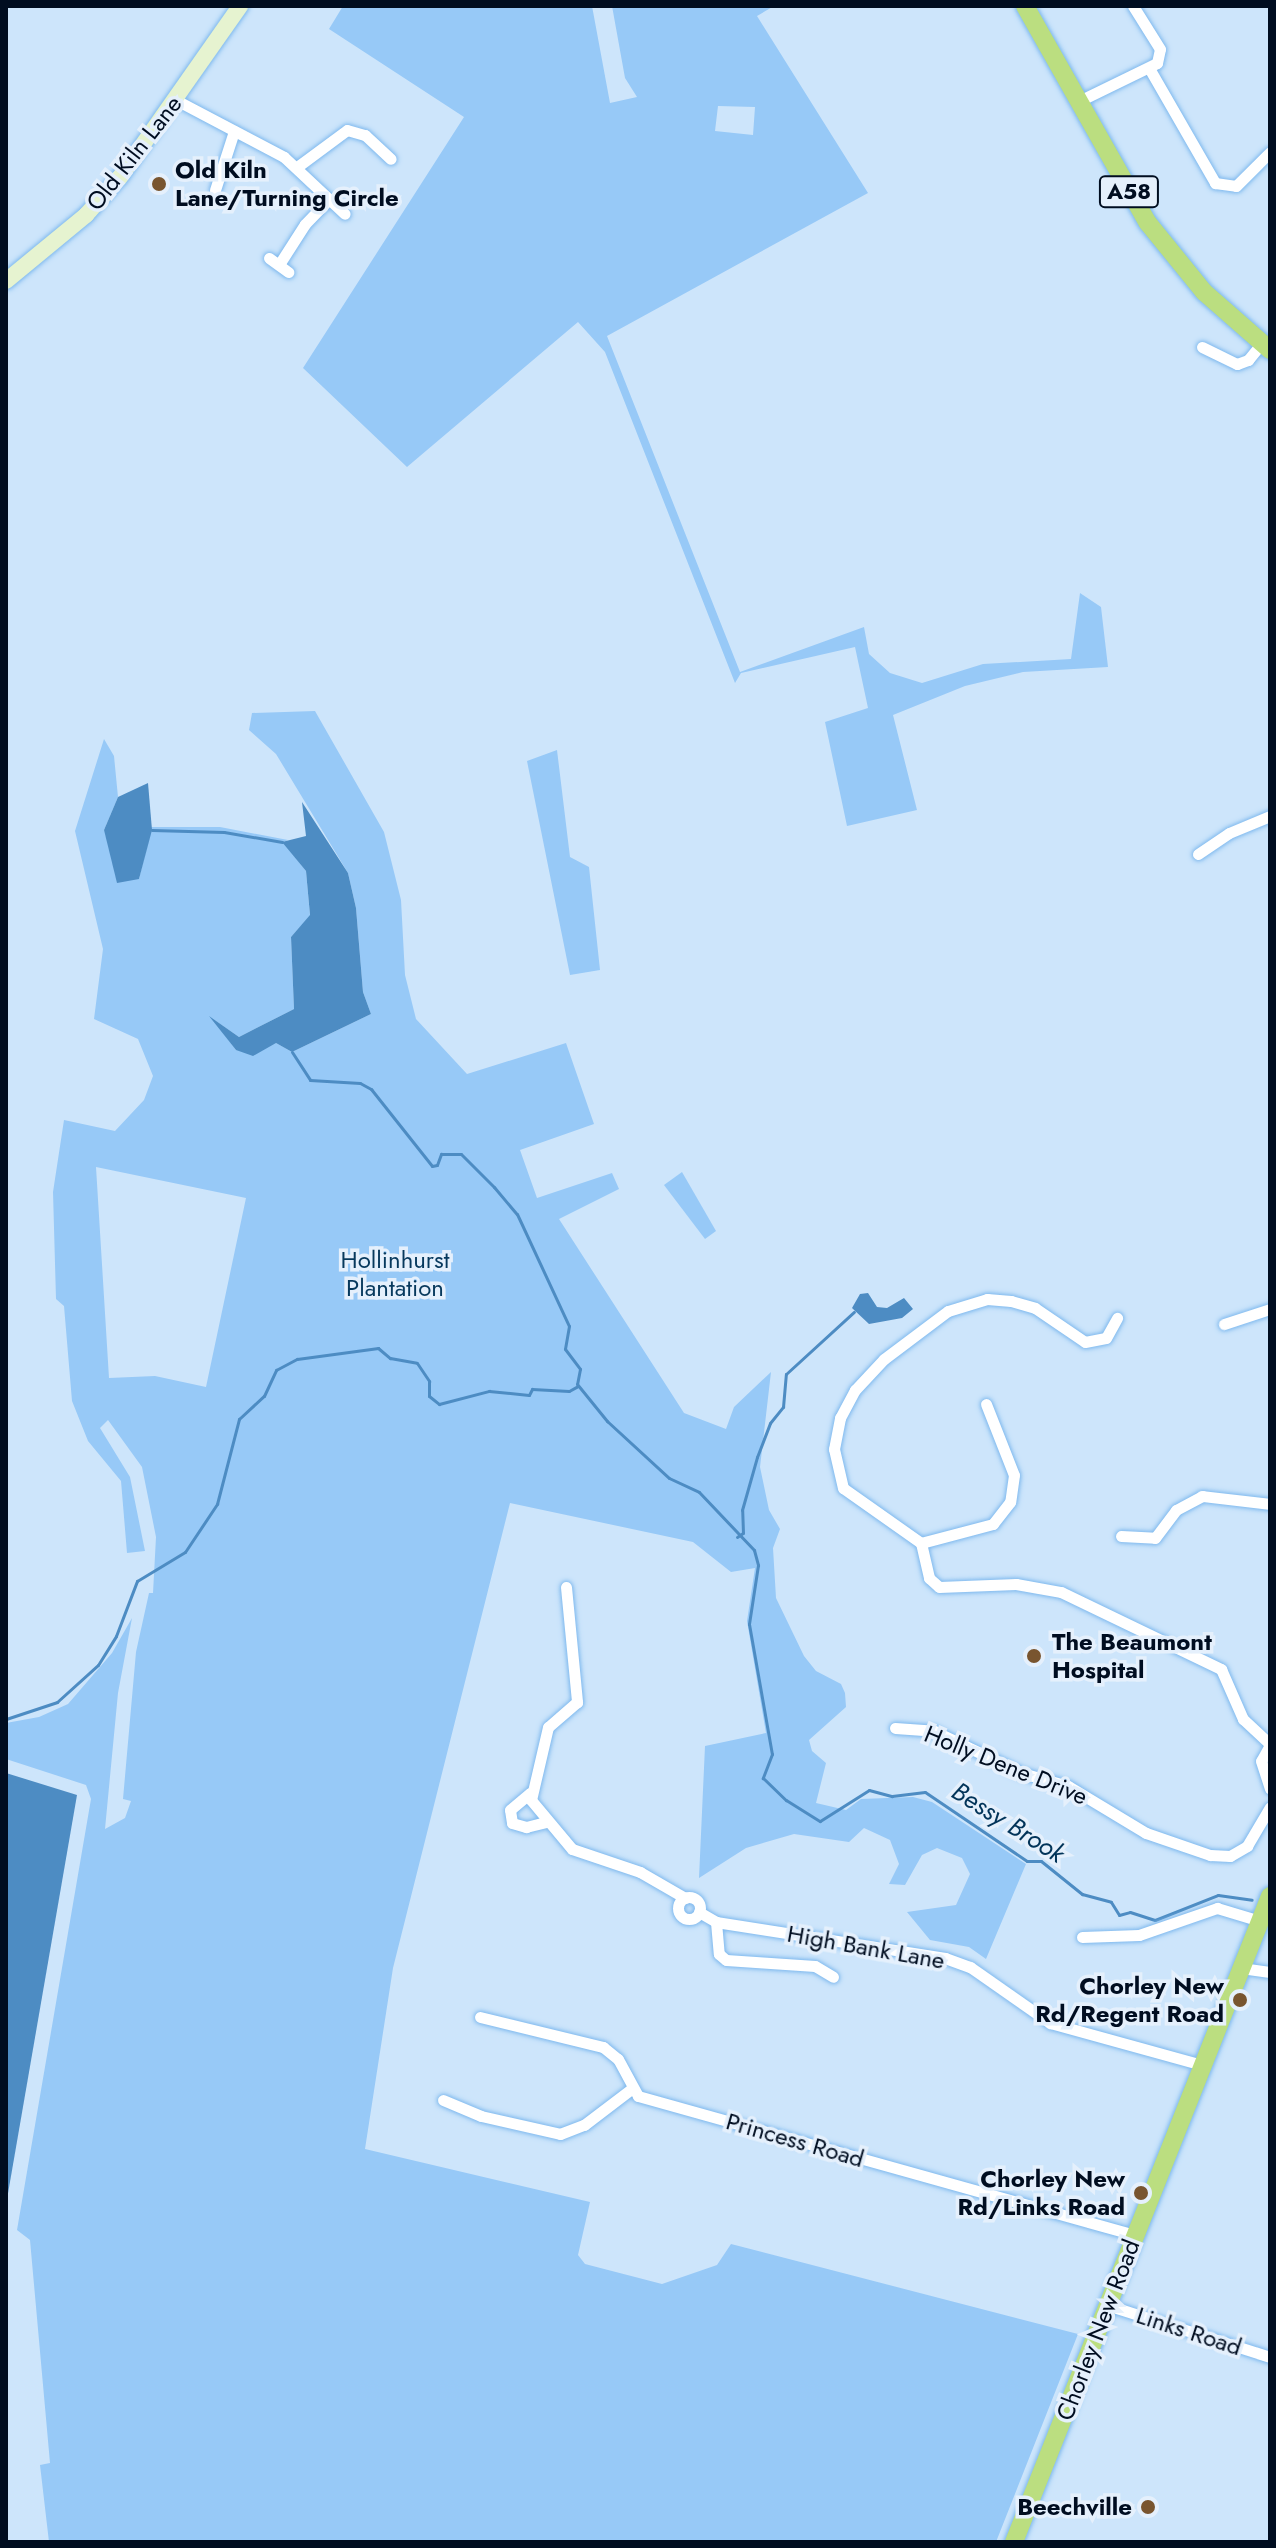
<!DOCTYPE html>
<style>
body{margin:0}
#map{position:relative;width:1276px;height:2548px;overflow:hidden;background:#cde5fb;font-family:Jost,sans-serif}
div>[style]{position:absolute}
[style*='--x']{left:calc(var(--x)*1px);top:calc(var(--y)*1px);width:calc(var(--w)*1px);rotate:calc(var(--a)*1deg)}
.green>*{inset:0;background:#97c9f7}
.water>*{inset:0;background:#4d8cc3}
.stream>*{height:3px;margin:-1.5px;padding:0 1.5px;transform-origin:1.5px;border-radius:1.5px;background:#4d8cc3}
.roads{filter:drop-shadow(0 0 2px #7fb9ee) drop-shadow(0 0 2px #7fb9ee)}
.minor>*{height:11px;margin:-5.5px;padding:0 5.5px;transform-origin:5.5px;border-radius:5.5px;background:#fff}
.minor>.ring{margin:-5.5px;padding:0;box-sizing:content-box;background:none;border:11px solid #fff;border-radius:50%}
.secondary>*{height:16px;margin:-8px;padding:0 8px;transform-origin:8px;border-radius:8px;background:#e6f3d0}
.trunk>*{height:18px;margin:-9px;padding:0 9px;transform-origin:9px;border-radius:9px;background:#bbde80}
.dots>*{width:22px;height:22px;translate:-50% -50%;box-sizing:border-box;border:4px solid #e5f0fc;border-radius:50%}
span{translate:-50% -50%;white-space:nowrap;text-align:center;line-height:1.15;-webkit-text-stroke:7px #e5f0fc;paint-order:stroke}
.shield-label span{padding:2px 6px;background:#e5f0fc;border:2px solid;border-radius:6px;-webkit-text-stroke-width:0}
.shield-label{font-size:22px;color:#000d20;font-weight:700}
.street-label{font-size:24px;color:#000d20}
.poi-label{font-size:24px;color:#000d20;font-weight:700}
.left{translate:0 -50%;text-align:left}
.right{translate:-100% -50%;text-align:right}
.park-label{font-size:24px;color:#07395d}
.water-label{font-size:26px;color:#023459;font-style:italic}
.frame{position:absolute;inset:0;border:8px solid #000d20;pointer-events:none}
</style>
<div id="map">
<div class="green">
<i style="clip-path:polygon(evenodd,343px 6px,592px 6px,610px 103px,637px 97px,625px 78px,612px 6px,774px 6px,757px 16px,868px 193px,607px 336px,740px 672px,864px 627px,869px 654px,890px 673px,922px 683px,983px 664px,1071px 659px,1080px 593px,1101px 607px,1108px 667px,1023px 672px,965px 686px,893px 715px,917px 810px,847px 826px,825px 722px,868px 708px,855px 647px,741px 673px,735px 683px,605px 352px,578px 322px,407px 467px,303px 368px,464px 117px,329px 29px,343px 6px,718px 106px,755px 107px,753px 135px,715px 131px,718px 106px)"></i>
<i style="clip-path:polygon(evenodd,315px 711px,384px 832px,401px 900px,405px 975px,416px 1019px,467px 1074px,566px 1043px,594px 1124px,520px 1150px,537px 1198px,612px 1173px,619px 1189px,559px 1219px,684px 1413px,726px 1429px,734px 1407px,771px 1372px,760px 1467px,769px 1510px,780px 1529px,773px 1548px,776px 1598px,804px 1656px,816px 1671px,841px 1684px,845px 1693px,846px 1707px,809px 1740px,812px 1751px,826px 1763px,816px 1803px,846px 1810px,861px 1799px,913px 1797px,932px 1802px,1026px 1864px,986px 1959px,969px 1947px,930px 1940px,907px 1912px,956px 1905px,970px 1874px,962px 1858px,937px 1848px,922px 1855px,905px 1885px,889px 1884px,899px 1864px,890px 1840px,864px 1828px,849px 1842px,794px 1834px,746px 1848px,699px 1878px,705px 1746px,766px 1733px,747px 1621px,755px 1568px,731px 1572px,693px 1542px,510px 1503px,393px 1968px,365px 2149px,590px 2202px,578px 2255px,585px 2264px,662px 2284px,717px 2265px,731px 2244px,1078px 2334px,996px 2542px,49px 2542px,40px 2465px,50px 2463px,30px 2240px,17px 2230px,91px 1799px,86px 1785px,6px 1759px,6px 1723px,39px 1717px,68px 1704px,112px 1653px,132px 1618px,118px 1693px,105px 1829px,125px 1818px,131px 1801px,123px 1799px,136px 1652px,149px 1593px,153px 1593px,156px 1537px,142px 1467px,108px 1420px,100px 1428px,130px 1477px,145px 1551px,127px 1553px,121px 1481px,88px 1441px,72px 1401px,64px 1306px,56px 1299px,53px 1192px,64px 1120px,115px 1131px,144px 1100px,153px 1076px,138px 1039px,94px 1019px,103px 949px,75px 831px,104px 739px,114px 756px,118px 797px,104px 830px,139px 879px,151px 827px,220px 827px,288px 840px,283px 842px,306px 871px,310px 916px,291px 937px,294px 1009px,239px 1037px,213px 1019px,236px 1050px,276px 1043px,292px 1052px,371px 1014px,363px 992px,356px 908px,348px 873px,276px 754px,249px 730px,252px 713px,315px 711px,96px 1167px,246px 1198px,206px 1387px,155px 1376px,109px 1378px,96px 1167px)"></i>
<i style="clip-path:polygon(557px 750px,570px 857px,589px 867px,600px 970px,570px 975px,527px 761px)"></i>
<i style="clip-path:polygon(682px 1172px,716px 1231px,705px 1239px,664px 1185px)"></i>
</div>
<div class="water">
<i style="clip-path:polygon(148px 783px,152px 830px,139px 879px,117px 883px,104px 830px,118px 797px)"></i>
<i style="clip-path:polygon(302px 802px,348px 873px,356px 908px,363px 992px,371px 1014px,292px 1052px,276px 1043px,253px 1056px,236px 1050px,209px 1016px,239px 1037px,294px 1009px,291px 937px,310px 915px,306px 871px,282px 842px,306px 836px)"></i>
<i style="clip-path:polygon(868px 1293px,877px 1307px,887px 1308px,904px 1298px,913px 1309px,902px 1318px,869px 1324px,852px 1308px,860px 1294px)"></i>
<i style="clip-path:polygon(6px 1773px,77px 1795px,6px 2205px)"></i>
</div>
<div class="stream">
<i style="--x:152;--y:830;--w:72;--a:1.6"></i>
<i style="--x:224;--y:832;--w:59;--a:9.8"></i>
<i style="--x:292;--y:1052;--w:33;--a:57"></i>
<i style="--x:310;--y:1080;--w:50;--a:3.4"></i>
<i style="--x:360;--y:1083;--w:13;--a:29"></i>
<i style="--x:371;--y:1089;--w:98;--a:51.6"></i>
<i style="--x:432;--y:1166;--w:5;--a:-11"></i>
<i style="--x:437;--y:1165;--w:12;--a:-70"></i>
<i style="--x:441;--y:1154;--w:20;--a:0"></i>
<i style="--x:461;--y:1154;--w:47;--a:45"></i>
<i style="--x:494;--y:1187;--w:35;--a:50"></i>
<i style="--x:517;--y:1214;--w:123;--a:65.1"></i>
<i style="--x:569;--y:1326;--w:23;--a:100"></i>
<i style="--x:565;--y:1349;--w:25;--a:53"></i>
<i style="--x:580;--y:1369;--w:15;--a:101"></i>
<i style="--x:577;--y:1384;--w:48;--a:51"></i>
<i style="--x:607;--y:1421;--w:84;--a:42.6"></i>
<i style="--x:669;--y:1478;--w:33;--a:25"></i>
<i style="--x:699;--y:1492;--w:80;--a:46.5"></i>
<i style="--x:754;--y:1550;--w:16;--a:75"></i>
<i style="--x:758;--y:1565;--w:60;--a:98.7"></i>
<i style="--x:749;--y:1624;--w:132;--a:80"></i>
<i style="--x:772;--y:1754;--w:26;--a:111"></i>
<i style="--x:763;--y:1778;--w:32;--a:44"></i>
<i style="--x:786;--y:1800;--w:40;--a:32"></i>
<i style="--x:820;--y:1821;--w:58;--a:-32.3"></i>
<i style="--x:869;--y:1790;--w:24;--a:15"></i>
<i style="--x:892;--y:1796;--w:33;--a:-7"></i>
<i style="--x:925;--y:1792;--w:123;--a:34.1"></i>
<i style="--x:1027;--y:1861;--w:14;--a:0"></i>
<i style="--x:1041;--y:1861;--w:53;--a:38.8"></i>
<i style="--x:1082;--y:1894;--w:30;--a:15"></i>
<i style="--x:1111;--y:1902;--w:15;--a:58"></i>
<i style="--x:1119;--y:1915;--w:11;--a:-15"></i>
<i style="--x:1130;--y:1912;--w:26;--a:18"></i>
<i style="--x:1155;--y:1920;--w:68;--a:-21.6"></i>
<i style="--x:1218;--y:1895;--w:34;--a:8"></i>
<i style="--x:737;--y:1537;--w:7;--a:-34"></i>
<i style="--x:743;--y:1533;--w:23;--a:-92"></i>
<i style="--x:742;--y:1510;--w:55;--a:-74.2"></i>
<i style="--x:757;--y:1457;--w:36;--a:-69"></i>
<i style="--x:770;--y:1423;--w:21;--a:-51"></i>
<i style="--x:783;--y:1407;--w:33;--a:-85"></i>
<i style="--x:786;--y:1374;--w:92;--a:-42.4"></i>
<i style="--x:6;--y:1719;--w:54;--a:-18.4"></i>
<i style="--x:57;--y:1702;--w:55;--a:-42.1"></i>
<i style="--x:98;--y:1665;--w:34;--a:-58"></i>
<i style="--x:116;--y:1636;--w:59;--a:-69.1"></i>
<i style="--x:137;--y:1581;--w:56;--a:-31.1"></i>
<i style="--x:185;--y:1552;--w:58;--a:-56.3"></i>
<i style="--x:217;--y:1504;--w:88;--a:-75.5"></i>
<i style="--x:239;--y:1419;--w:34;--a:-43"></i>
<i style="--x:264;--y:1396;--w:29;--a:-65"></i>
<i style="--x:276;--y:1370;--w:24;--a:-28"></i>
<i style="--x:297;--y:1359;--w:82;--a:-7.7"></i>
<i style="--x:378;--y:1348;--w:16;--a:40"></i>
<i style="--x:390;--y:1358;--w:27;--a:10"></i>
<i style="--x:417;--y:1363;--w:22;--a:56"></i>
<i style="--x:429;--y:1381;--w:15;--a:90"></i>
<i style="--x:429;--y:1396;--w:13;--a:39"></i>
<i style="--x:439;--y:1404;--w:52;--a:-14.6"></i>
<i style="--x:489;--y:1391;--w:40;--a:5.7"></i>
<i style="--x:529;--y:1395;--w:7;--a:-63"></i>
<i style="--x:532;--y:1389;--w:37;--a:3"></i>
<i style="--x:569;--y:1391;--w:10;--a:-29"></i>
</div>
<div class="roads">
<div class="minor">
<i style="--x:1149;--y:68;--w:133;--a:60.1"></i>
<i style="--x:1215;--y:183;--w:21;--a:8"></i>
<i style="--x:1236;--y:186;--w:48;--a:-45"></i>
<i style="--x:176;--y:100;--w:122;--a:27.8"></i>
<i style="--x:284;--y:157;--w:83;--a:43.1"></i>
<i style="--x:1077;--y:102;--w:89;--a:-26"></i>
<i style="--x:1157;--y:63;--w:14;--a:-78"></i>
<i style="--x:1160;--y:49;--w:51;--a:-122.1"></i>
<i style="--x:297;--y:167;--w:62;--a:-36.5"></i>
<i style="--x:347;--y:130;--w:19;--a:16"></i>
<i style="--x:365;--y:135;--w:35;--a:43"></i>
<i style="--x:215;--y:190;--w:62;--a:-72.1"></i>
<i style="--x:269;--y:258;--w:24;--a:36"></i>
<i style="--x:280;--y:263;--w:46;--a:-57.3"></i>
<i style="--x:305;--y:224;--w:32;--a:-46"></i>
<i style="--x:1202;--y:347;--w:39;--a:26"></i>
<i style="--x:1237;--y:364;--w:12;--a:-20"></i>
<i style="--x:1248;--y:360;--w:21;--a:-51"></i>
<i style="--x:1198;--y:854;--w:37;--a:-34"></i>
<i style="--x:1229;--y:833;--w:44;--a:-22.5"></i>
<i style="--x:1224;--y:1324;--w:48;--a:-18.1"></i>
<i style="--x:986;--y:1404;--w:76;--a:68.5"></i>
<i style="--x:1014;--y:1475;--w:27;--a:98"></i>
<i style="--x:1010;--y:1502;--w:28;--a:128"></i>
<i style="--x:993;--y:1524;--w:74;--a:165.2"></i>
<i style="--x:921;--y:1543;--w:95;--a:-144.8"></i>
<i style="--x:843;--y:1488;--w:40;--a:-103"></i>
<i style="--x:834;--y:1449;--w:32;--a:-79"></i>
<i style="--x:840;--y:1418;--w:32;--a:-62"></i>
<i style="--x:855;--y:1390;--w:42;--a:-46.9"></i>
<i style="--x:884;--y:1359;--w:80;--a:-36.9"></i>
<i style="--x:948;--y:1311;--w:41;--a:-17.1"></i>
<i style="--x:987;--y:1299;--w:24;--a:5"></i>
<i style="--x:1011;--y:1301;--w:25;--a:16"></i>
<i style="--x:1035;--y:1308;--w:60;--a:34.2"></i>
<i style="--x:1085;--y:1342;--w:21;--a:-11"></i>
<i style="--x:1106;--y:1338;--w:23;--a:-61"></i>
<i style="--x:1121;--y:1536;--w:34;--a:3"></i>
<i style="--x:1155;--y:1538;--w:35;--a:-53"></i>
<i style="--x:1176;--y:1510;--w:30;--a:-28"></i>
<i style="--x:1202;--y:1496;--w:68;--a:6.7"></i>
<i style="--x:921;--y:1543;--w:36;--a:77"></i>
<i style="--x:929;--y:1578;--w:13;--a:42"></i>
<i style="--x:939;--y:1587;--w:77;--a:-2.2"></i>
<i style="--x:1016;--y:1584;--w:46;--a:10.1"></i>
<i style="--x:1061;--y:1592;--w:178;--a:25.7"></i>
<i style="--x:1221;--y:1669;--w:55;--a:66.3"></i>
<i style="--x:1243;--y:1719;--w:37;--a:43"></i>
<i style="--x:566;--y:1587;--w:116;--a:84.5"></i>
<i style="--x:577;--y:1702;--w:38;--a:139"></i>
<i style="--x:548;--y:1727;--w:75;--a:103.1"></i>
<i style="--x:531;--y:1800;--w:64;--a:50.1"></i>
<i style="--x:572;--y:1849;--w:72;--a:18.7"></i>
<i style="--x:640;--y:1872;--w:52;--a:30"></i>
<i style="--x:895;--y:1728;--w:39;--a:4"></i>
<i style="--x:934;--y:1731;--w:98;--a:25.5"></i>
<i style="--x:1022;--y:1773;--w:48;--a:15.8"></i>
<i style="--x:1068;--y:1786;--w:91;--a:31.1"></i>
<i style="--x:1146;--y:1833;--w:68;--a:19"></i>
<i style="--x:1210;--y:1855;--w:20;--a:3"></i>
<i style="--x:1230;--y:1856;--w:20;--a:-30"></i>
<i style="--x:1247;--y:1846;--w:45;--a:-59.5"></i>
<i style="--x:1270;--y:1745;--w:18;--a:119"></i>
<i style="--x:1261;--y:1761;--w:29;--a:72"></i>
<i style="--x:530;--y:1793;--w:26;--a:140"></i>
<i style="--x:510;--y:1810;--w:13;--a:81"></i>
<i style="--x:512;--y:1823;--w:15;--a:16"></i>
<i style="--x:526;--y:1827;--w:21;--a:-14"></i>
<i class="ring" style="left:678px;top:1897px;width:11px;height:11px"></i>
<i style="--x:699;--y:1912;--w:20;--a:30"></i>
<i style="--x:716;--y:1922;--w:232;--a:8.9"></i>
<i style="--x:945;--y:1958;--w:27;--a:20"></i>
<i style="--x:970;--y:1967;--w:98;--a:35"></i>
<i style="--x:1050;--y:2023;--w:159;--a:15.4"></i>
<i style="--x:716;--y:1922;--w:32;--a:85"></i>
<i style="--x:719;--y:1954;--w:9;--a:41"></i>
<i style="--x:726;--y:1960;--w:89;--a:3.9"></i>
<i style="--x:815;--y:1966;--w:21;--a:31"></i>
<i style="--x:1082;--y:1937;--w:57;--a:-2"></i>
<i style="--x:1139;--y:1935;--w:83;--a:-19.1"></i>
<i style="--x:1217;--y:1908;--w:45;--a:16.8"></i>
<i style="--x:1241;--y:1968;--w:29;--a:8"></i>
<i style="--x:480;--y:2017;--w:127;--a:13.7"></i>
<i style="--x:603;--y:2047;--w:19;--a:39"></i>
<i style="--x:618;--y:2059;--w:42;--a:61.6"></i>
<i style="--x:638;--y:2096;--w:516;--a:15.63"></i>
<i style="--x:443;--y:2100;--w:41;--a:22.8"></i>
<i style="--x:481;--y:2116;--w:81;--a:12.8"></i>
<i style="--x:560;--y:2134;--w:26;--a:-21"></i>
<i style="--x:584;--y:2125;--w:58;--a:-37.3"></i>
<i style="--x:1107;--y:2305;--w:171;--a:17.7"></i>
</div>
<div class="secondary">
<i style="--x:6;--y:281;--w:104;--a:-39.5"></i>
<i style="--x:86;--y:215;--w:51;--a:-48.2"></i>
<i style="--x:120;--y:177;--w:209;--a:-54.9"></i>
</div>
<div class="trunk">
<i style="--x:1025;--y:6;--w:249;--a:60.5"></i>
<i style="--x:1148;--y:223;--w:89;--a:50.9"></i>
<i style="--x:1204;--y:292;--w:88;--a:41.3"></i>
<i style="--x:1014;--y:2542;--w:695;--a:-68.38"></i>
</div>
</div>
<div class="dots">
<i style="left:159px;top:184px;background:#79552f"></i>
<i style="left:1034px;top:1656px;background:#79552f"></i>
<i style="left:1240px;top:2000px;background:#79552f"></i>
<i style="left:1141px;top:2193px;background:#79552f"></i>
<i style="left:1148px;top:2507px;background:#79552f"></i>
</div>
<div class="shield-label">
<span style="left:1129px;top:192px">A58</span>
</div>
<div class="street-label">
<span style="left:134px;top:153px;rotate:-52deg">Old Kiln Lane</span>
<span style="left:1006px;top:1765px;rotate:22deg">Holly Dene Drive</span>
<span style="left:866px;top:1947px;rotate:10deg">High Bank Lane</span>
<span style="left:795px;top:2140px;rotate:16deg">Princess Road</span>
<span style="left:1098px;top:2330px;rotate:-69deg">Chorley New Road</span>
<span style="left:1189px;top:2331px;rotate:18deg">Links Road</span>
</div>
<div class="poi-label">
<span class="left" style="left:175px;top:184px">Old Kiln<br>Lane/Turning Circle</span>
<span class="left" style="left:1052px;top:1656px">The Beaumont<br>Hospital</span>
<span class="right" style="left:1224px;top:2000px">Chorley New<br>Rd/Regent Road</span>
<span class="right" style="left:1125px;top:2193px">Chorley New<br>Rd/Links Road</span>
<span class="right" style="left:1132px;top:2507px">Beechville</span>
</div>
<div class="park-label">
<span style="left:395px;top:1274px">Hollinhurst<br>Plantation</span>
</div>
<div class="water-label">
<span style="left:1008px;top:1823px;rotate:32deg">Bessy Brook</span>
</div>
<div class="frame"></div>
</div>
